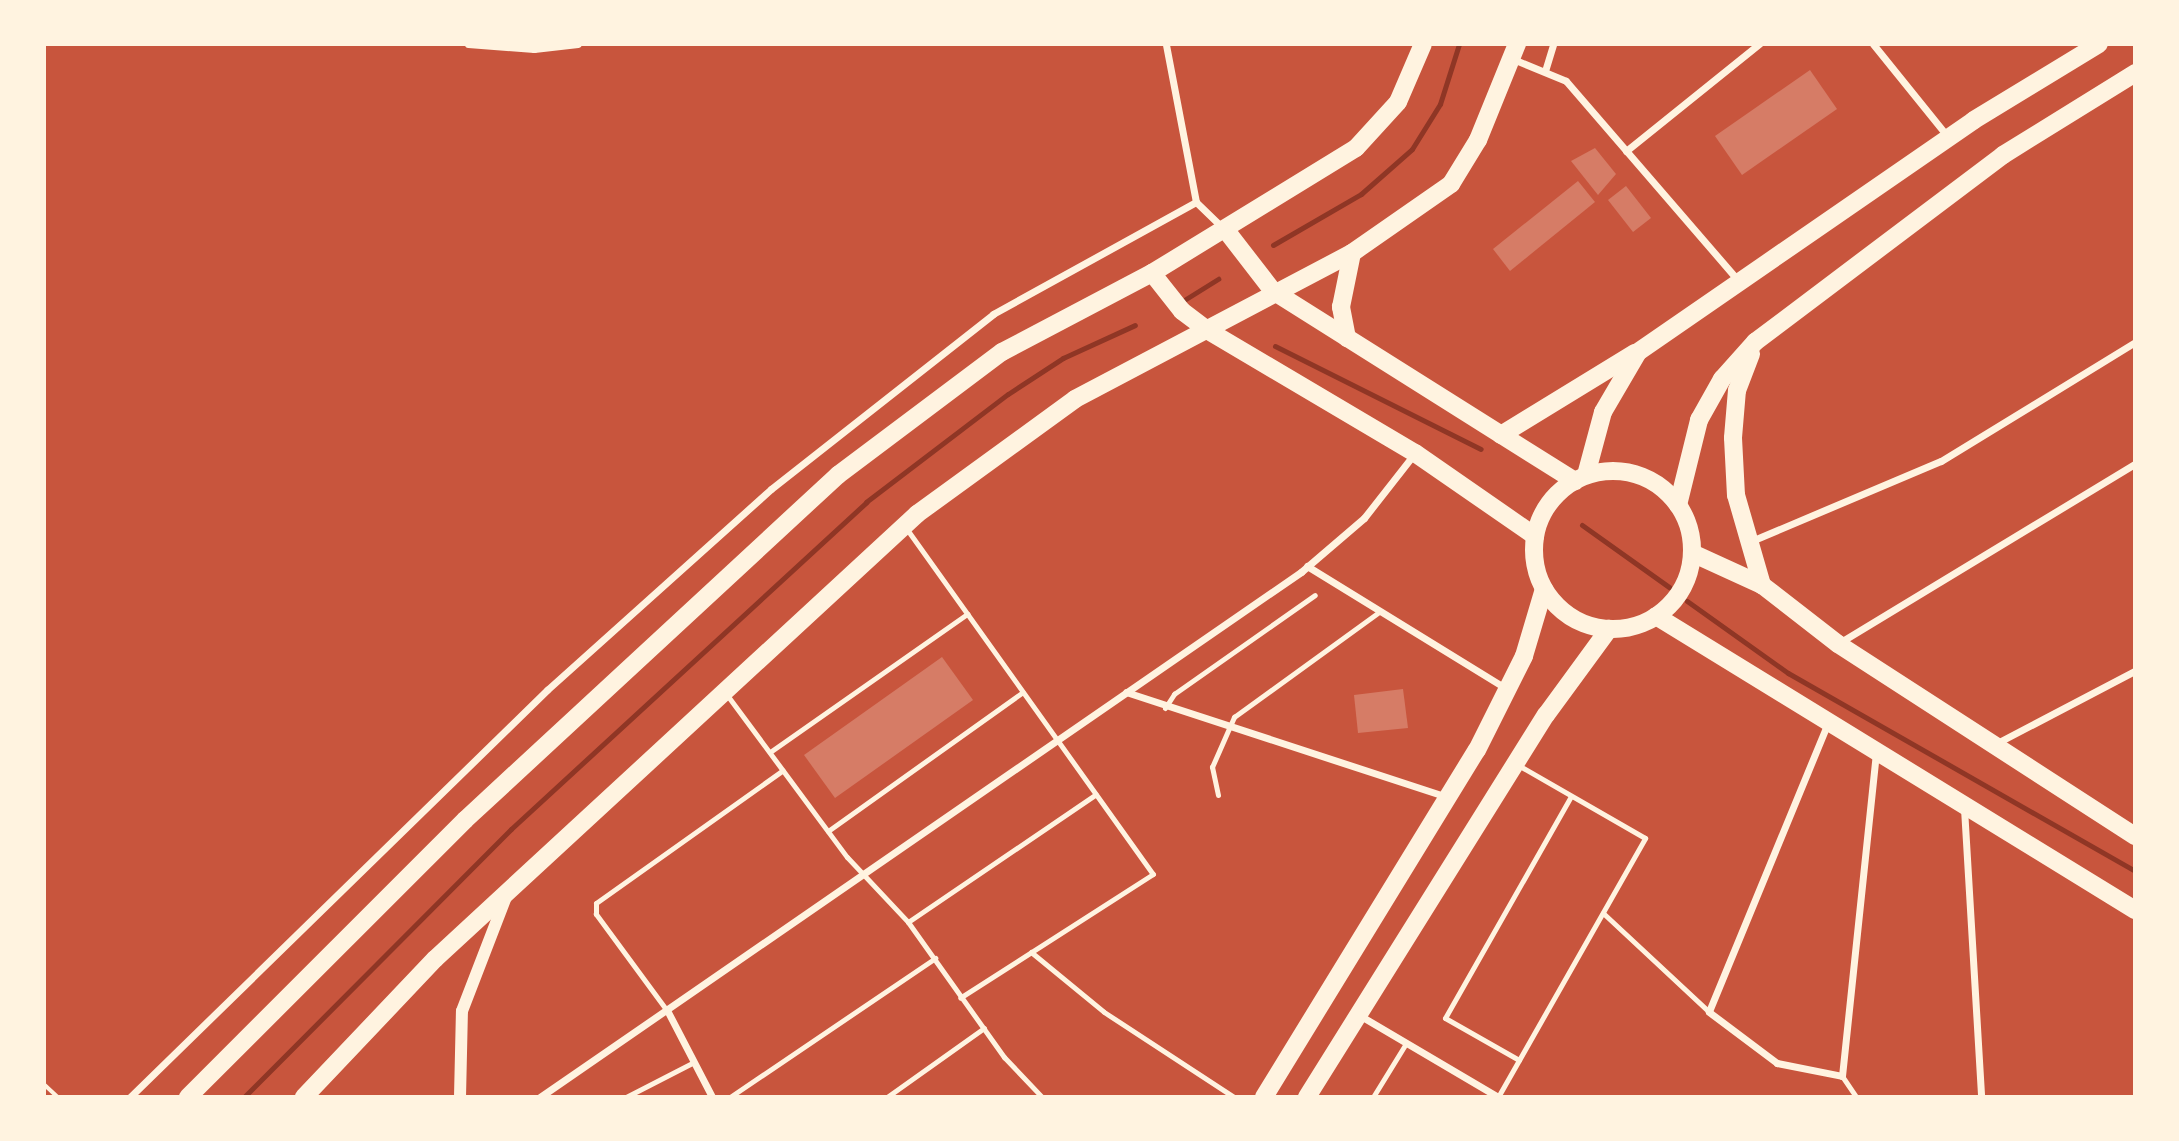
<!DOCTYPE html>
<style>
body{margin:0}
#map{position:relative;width:2179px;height:1141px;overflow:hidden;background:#c8553d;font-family:"DejaVu Sans",sans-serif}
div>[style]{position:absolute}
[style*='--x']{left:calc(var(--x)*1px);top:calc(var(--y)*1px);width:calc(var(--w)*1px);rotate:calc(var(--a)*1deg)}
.stream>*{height:5px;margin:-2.5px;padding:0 2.5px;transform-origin:2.5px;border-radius:2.5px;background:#8f3625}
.building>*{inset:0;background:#d67c66}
.path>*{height:3.5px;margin:-1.75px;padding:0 1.75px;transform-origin:1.75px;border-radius:1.75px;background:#fff3e0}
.service>*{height:5px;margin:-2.5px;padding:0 2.5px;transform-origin:2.5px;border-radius:2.5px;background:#fff3e0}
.minor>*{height:7px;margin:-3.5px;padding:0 3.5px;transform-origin:3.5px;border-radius:3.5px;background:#fff3e0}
.tertiary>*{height:12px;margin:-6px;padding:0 6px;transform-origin:6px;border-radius:6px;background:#fff3e0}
.primary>*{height:18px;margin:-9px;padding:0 9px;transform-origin:9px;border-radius:9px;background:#fff3e0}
.primary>.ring{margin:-9px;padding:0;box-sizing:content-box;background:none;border:18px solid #fff3e0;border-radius:50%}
span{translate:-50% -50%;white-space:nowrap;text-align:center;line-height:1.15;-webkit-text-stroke:5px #fff3e0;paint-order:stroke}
.frame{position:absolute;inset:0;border:46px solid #fff3e0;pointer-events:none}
</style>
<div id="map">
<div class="stream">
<i style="--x:1273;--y:245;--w:102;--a:-30.1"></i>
<i style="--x:1361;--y:194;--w:68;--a:-41.4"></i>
<i style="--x:1412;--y:149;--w:53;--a:-58.1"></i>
<i style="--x:1440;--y:104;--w:63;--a:-72.4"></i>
<i style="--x:1181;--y:302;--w:44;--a:-31.9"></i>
<i style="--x:1275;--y:346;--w:230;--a:26.6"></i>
<i style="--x:1582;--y:525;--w:107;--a:35.5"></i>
<i style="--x:1687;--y:601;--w:124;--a:35.5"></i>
<i style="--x:1788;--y:673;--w:400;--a:29.7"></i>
<i style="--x:244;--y:1097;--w:378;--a:-45.1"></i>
<i style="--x:511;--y:829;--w:483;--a:-42.6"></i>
<i style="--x:866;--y:502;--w:178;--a:-37.3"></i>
<i style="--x:1008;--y:394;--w:66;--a:-33.2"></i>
<i style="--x:1063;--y:358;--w:79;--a:-24.6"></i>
</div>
<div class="building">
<i style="clip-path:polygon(1810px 70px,1837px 109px,1742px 175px,1715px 136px)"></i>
<i style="clip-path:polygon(1595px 148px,1616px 174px,1598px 195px,1571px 161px)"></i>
<i style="clip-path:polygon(1578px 181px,1595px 202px,1510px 271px,1493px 249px)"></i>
<i style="clip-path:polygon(1626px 186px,1651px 218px,1633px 232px,1608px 200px)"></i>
<i style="clip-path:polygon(942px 657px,973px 700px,835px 798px,804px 755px)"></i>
<i style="clip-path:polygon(1403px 689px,1408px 728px,1358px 733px,1354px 695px)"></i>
</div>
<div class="path">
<i style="--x:44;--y:1084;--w:19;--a:43"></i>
</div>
<div class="service">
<i style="--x:906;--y:528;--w:425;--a:54.5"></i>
<i style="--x:1153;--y:874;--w:229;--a:147.3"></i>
<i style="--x:727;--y:695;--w:202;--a:53.5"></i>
<i style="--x:847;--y:857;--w:89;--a:46.8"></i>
<i style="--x:908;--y:922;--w:166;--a:54.6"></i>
<i style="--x:1004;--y:1057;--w:55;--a:46.5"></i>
<i style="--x:1165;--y:708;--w:17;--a:-57"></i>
<i style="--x:1174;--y:694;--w:172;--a:-35.1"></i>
<i style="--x:770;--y:752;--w:241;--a:-35"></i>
<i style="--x:1218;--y:795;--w:29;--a:-102"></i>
<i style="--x:1212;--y:767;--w:55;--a:-66.3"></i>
<i style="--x:1234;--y:717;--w:179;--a:-35.9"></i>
<i style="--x:828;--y:831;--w:239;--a:-35.5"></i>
<i style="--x:1603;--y:913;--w:145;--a:43"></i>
<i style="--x:908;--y:922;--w:227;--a:-34.2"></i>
<i style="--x:1031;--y:952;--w:94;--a:39.4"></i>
<i style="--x:1104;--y:1012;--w:155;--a:33.2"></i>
<i style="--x:668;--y:1012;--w:122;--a:-126.3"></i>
<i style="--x:596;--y:914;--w:11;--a:-90"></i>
<i style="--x:596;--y:903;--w:229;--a:-35.4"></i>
<i style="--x:1519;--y:1060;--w:85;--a:-150.4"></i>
<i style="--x:1445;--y:1018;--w:255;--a:-60.4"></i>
<i style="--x:1842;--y:1076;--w:25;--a:56"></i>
<i style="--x:626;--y:1097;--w:76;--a:-27.2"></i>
<i style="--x:730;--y:1097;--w:248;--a:-34.1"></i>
<i style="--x:887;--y:1097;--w:119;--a:-35.4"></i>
<i style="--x:1373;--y:1097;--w:61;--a:-58.4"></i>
<i style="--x:1498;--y:1097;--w:298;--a:-60.4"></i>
<i style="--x:1645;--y:838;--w:146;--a:-150.1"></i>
</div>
<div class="minor">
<i style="--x:468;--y:44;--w:66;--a:4.3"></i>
<i style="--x:534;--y:49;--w:44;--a:-6.5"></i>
<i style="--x:1873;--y:44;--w:119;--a:51.1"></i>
<i style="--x:1513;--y:59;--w:57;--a:22.5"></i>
<i style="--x:1566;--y:81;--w:263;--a:49.2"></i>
<i style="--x:1545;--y:71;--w:28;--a:-73"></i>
<i style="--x:1626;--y:151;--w:171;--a:-38.8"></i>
<i style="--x:1196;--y:202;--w:37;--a:44"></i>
<i style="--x:1749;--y:542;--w:208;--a:-22.9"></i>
<i style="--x:1941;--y:461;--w:228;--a:-31.5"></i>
<i style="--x:1307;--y:566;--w:235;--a:31.6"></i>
<i style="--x:1839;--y:643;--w:346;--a:-31.2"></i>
<i style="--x:1126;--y:692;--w:338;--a:18.1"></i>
<i style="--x:1827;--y:725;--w:310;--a:112.4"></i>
<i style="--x:1709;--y:1012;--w:85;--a:36.9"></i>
<i style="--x:1777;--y:1063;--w:66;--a:11.3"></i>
<i style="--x:1842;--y:1076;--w:324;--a:-84"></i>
<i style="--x:1997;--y:743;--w:156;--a:-27.6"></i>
<i style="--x:1964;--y:808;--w:289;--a:86.6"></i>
<i style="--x:668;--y:1012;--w:96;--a:62.6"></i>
<i style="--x:1359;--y:1015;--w:161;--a:30.5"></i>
<i style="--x:130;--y:1097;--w:583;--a:-44.3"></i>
<i style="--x:547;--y:690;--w:301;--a:-41.9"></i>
<i style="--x:771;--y:489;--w:283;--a:-38.2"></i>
<i style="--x:993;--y:314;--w:232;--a:-28.9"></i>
<i style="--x:1196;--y:202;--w:161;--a:-100.8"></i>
<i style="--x:540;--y:1097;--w:925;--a:-34.6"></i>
<i style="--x:1301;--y:572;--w:83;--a:-40.6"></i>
<i style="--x:1364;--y:518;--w:83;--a:-51.9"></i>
</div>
<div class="tertiary">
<i style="--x:460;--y:1097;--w:86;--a:-88.7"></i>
<i style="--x:462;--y:1011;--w:122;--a:-68.9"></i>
</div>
<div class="primary">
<i style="--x:1225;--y:229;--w:78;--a:52.3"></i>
<i style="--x:1273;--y:291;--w:357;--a:32.2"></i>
<i style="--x:1152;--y:273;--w:48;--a:51.7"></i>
<i style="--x:1182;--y:311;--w:31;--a:37"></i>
<i style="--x:1207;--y:330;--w:242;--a:30.6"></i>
<i style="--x:1415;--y:453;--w:146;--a:34.7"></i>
<i style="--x:1347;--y:338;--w:32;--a:-101"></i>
<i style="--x:1341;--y:307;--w:55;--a:-78.5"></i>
<i style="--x:1751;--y:354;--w:39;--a:111"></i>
<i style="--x:1737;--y:390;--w:48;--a:94.8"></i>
<i style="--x:1733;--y:438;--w:57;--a:87"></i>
<i style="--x:1736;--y:495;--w:94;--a:73.9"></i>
<i style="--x:1501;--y:435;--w:157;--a:-31.5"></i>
<i class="ring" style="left:1534px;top:471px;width:140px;height:140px"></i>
<i style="--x:1586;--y:475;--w:65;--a:-74.9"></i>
<i style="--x:1603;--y:412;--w:69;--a:-59.7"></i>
<i style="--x:1638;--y:352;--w:408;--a:-34.6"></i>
<i style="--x:1974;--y:120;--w:146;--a:-31.3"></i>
<i style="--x:1678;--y:505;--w:88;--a:-76.1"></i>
<i style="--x:1699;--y:420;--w:47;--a:-60.7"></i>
<i style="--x:1722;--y:379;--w:50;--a:-48.3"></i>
<i style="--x:1755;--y:342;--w:311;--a:-37"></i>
<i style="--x:2003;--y:155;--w:155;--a:-31.8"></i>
<i style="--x:1692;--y:553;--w:77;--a:24.6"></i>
<i style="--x:1762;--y:585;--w:96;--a:37.8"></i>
<i style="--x:1838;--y:644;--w:354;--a:32.9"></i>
<i style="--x:1656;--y:616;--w:562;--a:31.54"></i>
<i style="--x:188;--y:1097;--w:392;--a:-45"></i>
<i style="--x:465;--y:820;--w:508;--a:-42.77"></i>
<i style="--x:838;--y:475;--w:205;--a:-36.9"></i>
<i style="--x:1002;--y:352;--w:170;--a:-27.8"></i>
<i style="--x:1152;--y:273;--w:239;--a:-31.5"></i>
<i style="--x:1356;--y:148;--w:62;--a:-47.6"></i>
<i style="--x:1398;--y:102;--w:63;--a:-66.7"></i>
<i style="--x:304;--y:1097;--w:190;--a:-46.5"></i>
<i style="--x:435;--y:959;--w:656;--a:-42.71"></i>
<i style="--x:917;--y:514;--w:195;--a:-36"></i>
<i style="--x:1075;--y:399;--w:313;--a:-27.8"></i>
<i style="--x:1352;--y:253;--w:121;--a:-34.9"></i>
<i style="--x:1451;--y:184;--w:52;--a:-58.5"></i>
<i style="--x:1478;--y:140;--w:104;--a:-67.9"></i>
<i style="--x:1264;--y:1097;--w:407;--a:-58.5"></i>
<i style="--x:1477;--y:750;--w:105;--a:-63.4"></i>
<i style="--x:1524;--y:656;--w:70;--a:-73.4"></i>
<i style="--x:1307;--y:1097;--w:451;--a:-58"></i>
<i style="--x:1546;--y:715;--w:107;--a:-53.8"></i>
</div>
<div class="frame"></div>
</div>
